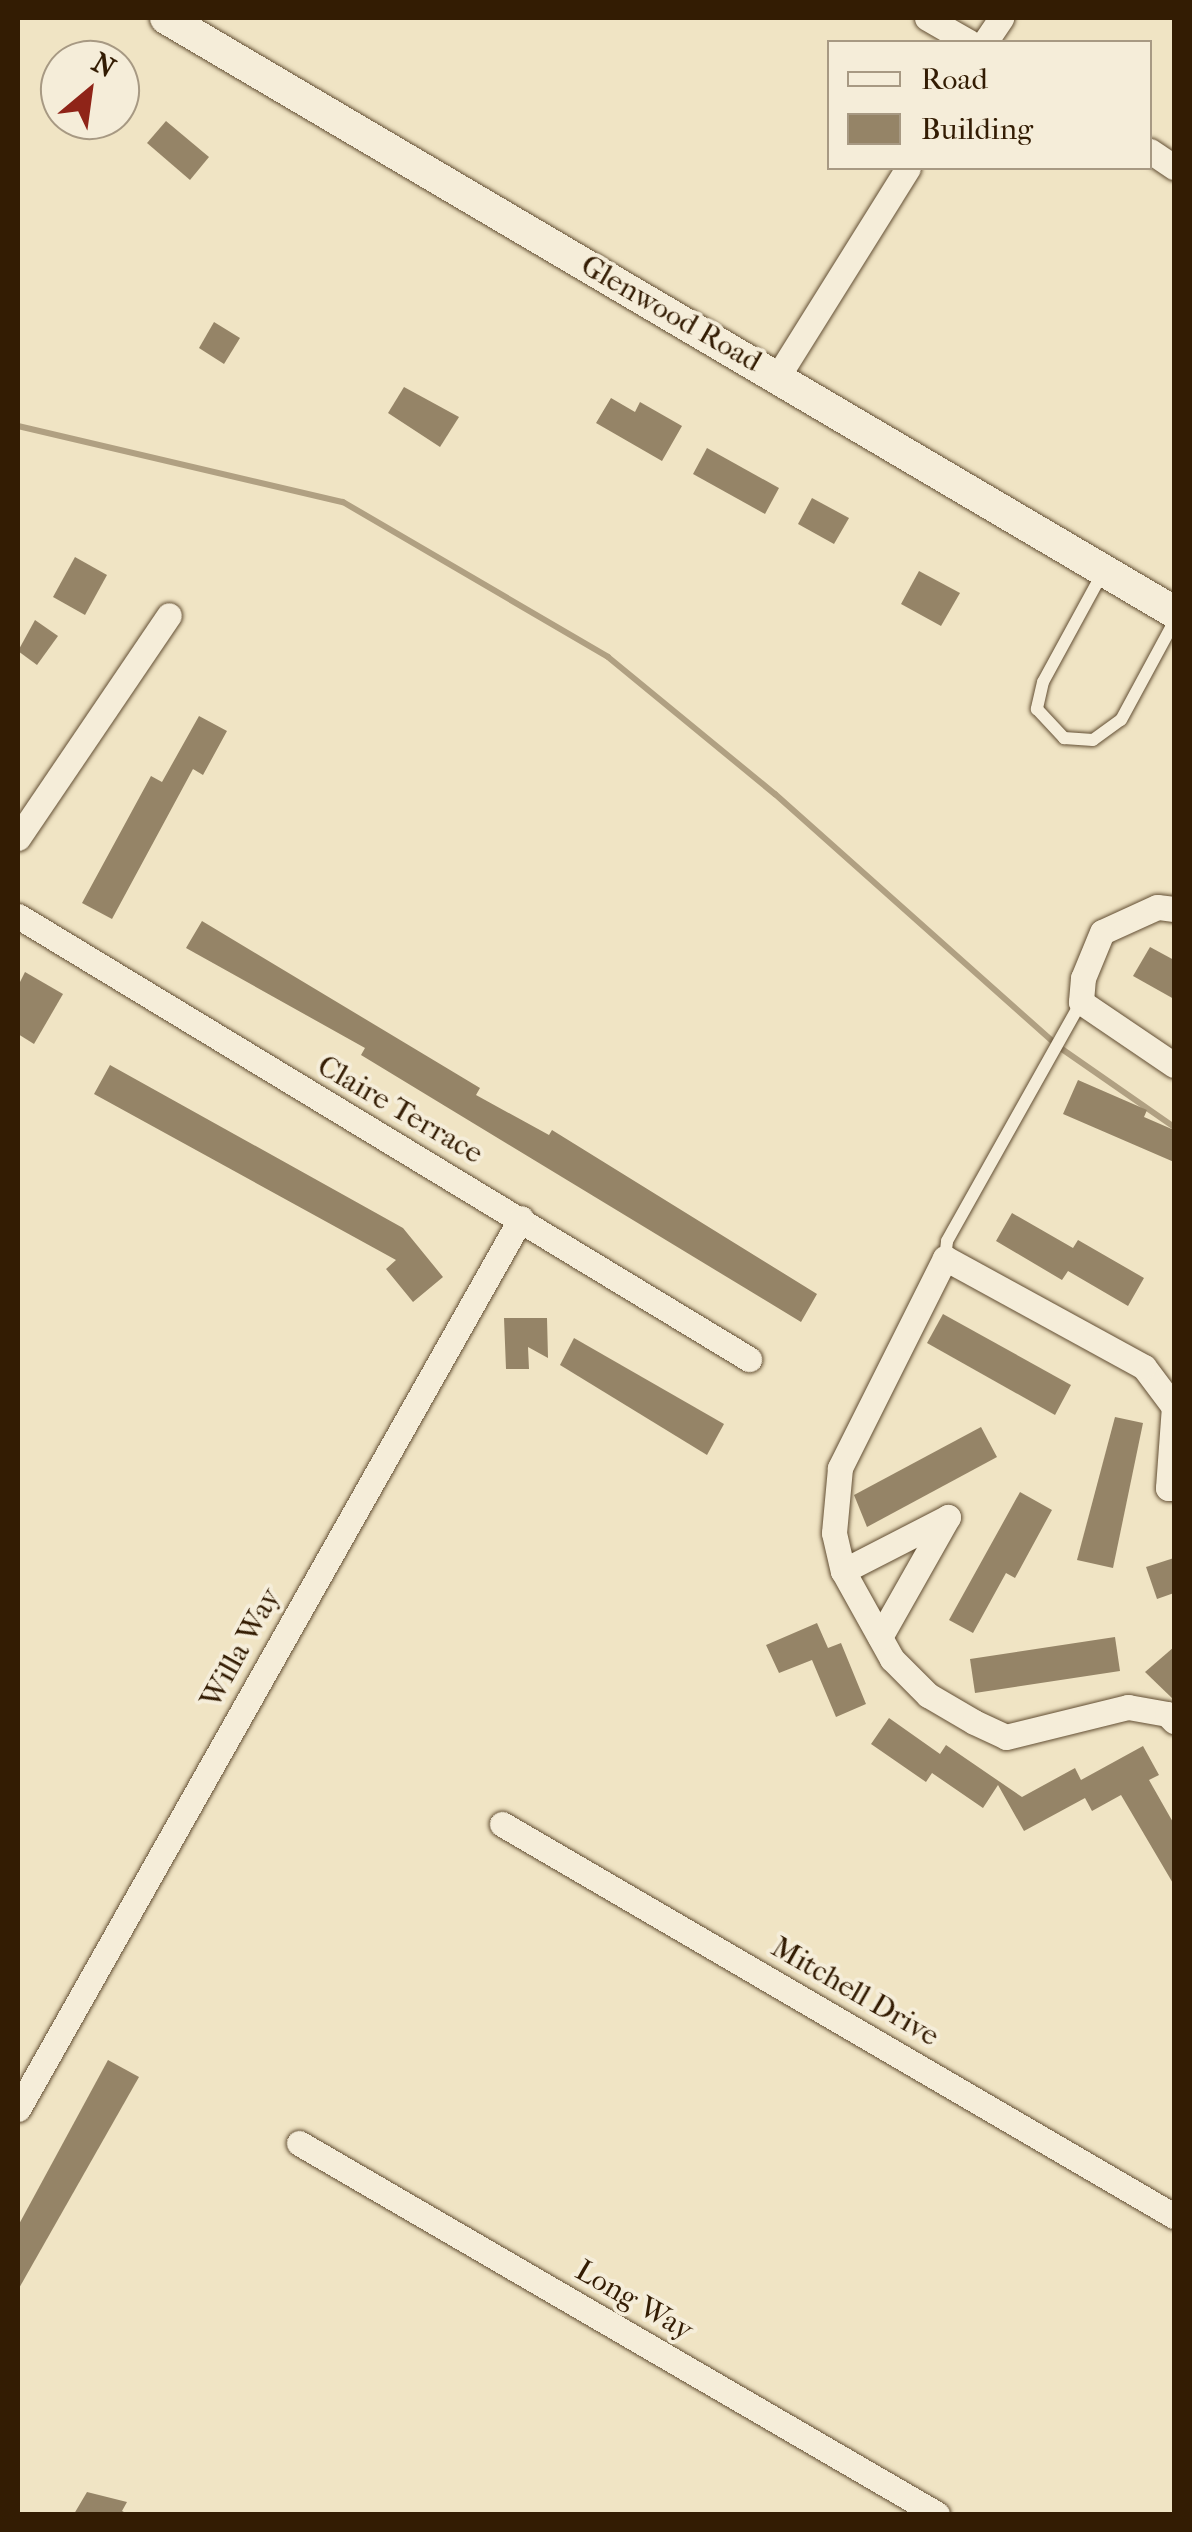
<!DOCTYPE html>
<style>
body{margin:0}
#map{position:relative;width:1192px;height:2532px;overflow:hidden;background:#f0e4c4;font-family:"IM FELL French Canon",serif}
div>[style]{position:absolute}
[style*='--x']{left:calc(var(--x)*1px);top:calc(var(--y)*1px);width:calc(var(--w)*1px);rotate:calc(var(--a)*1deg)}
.stream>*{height:6px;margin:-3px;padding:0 3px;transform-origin:3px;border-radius:3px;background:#b0a082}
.building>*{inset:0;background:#958467}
.roads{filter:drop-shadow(0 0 2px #624e33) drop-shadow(0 0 2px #624e33)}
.service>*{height:12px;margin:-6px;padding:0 6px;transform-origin:6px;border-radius:6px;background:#f5edd9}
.minor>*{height:25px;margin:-12.5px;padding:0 12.5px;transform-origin:12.5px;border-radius:12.5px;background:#f5edd9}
.secondary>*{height:32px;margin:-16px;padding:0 16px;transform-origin:16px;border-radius:16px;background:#f5edd9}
span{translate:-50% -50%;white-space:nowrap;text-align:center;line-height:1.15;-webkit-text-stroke:8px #f5edd9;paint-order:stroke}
.street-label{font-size:30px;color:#331c03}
.frame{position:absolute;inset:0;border:20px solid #331c03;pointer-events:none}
.legend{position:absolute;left:827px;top:40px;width:325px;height:130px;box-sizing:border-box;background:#f5edd9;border:2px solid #a79983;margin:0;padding:12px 18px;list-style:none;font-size:30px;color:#331c03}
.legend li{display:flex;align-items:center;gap:20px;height:50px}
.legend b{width:50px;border:2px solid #a79983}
.north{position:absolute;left:40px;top:40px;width:100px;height:100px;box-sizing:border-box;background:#f5edd9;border:2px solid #a79983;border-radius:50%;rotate:29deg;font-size:28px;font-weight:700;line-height:40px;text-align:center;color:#331c03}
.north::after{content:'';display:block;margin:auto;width:35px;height:45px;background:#8f2418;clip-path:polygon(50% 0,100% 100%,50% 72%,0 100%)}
</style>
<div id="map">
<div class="stream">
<i style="--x:18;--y:426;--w:334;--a:13.2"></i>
<i style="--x:343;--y:502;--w:307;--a:30.3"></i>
<i style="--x:608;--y:657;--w:216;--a:39.4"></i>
<i style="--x:775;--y:794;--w:380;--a:41.7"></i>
<i style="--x:1059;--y:1047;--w:140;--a:34.8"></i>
</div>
<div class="building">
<i style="clip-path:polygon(166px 121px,209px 157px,190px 180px,147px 143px)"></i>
<i style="clip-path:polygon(214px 322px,240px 338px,224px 364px,199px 348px)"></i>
<i style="clip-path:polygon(404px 387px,459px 417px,440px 447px,388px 413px)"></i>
<i style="clip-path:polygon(611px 398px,635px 412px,640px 402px,682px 426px,662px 461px,596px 423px)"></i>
<i style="clip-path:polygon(707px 448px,779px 488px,765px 514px,693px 474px)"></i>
<i style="clip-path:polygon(812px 498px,849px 518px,834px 544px,798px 524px)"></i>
<i style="clip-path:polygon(75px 557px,107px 575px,85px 615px,53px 597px)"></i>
<i style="clip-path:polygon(919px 571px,960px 593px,941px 626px,901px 604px)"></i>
<i style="clip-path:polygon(35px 620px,58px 636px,37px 665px,18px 651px)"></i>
<i style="clip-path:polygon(199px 716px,227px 731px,203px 775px,193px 769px,112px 919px,82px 903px,151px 776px,162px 782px)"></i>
<i style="clip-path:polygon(202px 921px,480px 1088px,476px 1095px,549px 1135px,552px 1130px,817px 1294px,801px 1322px,361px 1055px,365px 1048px,186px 948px)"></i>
<i style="clip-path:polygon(1150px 947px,1174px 960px,1174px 999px,1133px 976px)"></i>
<i style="clip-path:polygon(25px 972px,63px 994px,34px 1044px,18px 1034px,18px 986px)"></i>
<i style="clip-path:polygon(110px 1065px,403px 1228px,443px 1277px,413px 1302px,386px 1269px,396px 1260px,94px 1094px)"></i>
<i style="clip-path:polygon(1078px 1080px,1147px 1110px,1144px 1117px,1174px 1130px,1174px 1162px,1063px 1114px)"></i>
<i style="clip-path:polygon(1012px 1213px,1073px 1248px,1078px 1240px,1144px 1278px,1128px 1306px,1068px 1271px,1062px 1280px,996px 1241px)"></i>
<i style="clip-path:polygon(943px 1314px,1071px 1385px,1055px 1415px,927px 1343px)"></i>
<i style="clip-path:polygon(504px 1318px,547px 1318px,548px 1358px,528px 1347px,529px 1369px,506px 1369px)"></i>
<i style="clip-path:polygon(574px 1338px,724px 1424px,707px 1455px,560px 1365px)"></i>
<i style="clip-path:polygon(1115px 1417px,1143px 1423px,1113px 1568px,1077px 1560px)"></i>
<i style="clip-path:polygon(981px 1427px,997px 1457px,867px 1527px,854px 1495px)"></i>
<i style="clip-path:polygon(1020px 1492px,1052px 1510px,1015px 1578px,1006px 1573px,973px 1633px,949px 1620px)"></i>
<i style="clip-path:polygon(1174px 1558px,1174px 1593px,1157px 1599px,1146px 1567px)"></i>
<i style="clip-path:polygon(817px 1623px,828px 1648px,841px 1643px,866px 1704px,836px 1717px,812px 1660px,779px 1673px,766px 1645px)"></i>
<i style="clip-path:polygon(1115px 1637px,1120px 1671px,975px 1693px,970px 1659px)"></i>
<i style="clip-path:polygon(1174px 1647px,1174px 1700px,1145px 1672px)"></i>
<i style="clip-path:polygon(889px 1718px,940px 1754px,946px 1745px,1022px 1797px,1075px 1768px,1081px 1780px,1143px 1746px,1159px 1775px,1149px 1780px,1174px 1824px,1174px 1885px,1121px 1795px,1092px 1811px,1085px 1798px,1024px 1831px,998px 1785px,983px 1808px,932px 1773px,926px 1782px,871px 1744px)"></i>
<i style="clip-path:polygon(108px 2060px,139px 2077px,18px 2290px,18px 2226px)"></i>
<i style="clip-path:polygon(87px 2492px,127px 2502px,122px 2511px,128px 2514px,74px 2514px)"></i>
</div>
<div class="roads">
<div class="service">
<i style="--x:1103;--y:572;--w:125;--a:118.6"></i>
<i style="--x:1043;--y:682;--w:28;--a:103"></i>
<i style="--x:1037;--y:709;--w:40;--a:47"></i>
<i style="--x:1064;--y:738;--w:29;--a:4"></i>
<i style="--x:1093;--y:740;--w:34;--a:-36"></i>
<i style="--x:1121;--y:720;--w:111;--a:-61.6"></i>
<i style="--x:945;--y:1258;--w:17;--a:-83"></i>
<i style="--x:947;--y:1241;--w:274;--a:-60.7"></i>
</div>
<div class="minor">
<i style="--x:927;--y:18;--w:48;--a:29.7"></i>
<i style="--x:985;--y:42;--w:29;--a:-56"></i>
<i style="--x:1150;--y:151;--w:29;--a:34"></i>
<i style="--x:778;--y:376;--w:245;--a:-58"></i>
<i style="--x:18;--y:838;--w:269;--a:-55.9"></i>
<i style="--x:1174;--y:909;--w:17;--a:-173"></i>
<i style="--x:1157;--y:907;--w:60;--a:155.6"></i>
<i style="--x:1102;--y:932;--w:50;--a:112.4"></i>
<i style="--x:1083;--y:978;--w:24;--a:95"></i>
<i style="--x:1081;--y:1002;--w:112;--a:34.1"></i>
<i style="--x:18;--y:916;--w:855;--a:31.22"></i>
<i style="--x:1174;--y:1406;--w:82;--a:94.2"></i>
<i style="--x:1168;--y:1488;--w:6;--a:0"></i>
<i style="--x:1174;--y:1407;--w:50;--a:-126.9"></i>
<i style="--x:1144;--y:1367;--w:227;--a:-151.3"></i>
<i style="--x:945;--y:1258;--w:235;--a:116.6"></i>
<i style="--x:840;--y:1468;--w:65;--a:95.3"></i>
<i style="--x:834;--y:1533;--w:39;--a:77"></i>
<i style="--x:843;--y:1571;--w:101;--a:60.9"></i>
<i style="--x:892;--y:1659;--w:51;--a:45"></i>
<i style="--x:928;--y:1695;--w:53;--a:30.4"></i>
<i style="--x:974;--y:1722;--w:35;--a:25"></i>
<i style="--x:1006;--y:1737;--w:126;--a:-13.8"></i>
<i style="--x:1128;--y:1707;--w:40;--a:10"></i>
<i style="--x:1167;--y:1714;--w:10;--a:45"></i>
<i style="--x:843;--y:1571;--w:118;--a:-27.2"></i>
<i style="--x:880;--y:1637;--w:138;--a:-60.5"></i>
<i style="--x:502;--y:1824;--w:778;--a:30.26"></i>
<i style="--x:18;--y:2109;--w:1023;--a:-60.55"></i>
<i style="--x:299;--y:2143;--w:738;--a:30.18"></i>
</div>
<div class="secondary">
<i style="--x:166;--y:18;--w:1170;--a:30.51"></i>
</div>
</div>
<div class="street-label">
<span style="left:671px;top:314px;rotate:30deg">Glenwood Road</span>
<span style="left:400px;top:1110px;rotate:30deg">Claire Terrace</span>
<span style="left:241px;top:1648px;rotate:-61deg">Willa Way</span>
<span style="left:855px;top:1992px;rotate:30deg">Mitchell Drive</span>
<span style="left:634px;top:2301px;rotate:30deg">Long Way</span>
</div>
<div class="frame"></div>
<ul class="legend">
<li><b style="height:12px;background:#f5edd9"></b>Road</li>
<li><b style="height:28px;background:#958467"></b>Building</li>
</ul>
<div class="north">N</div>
</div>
